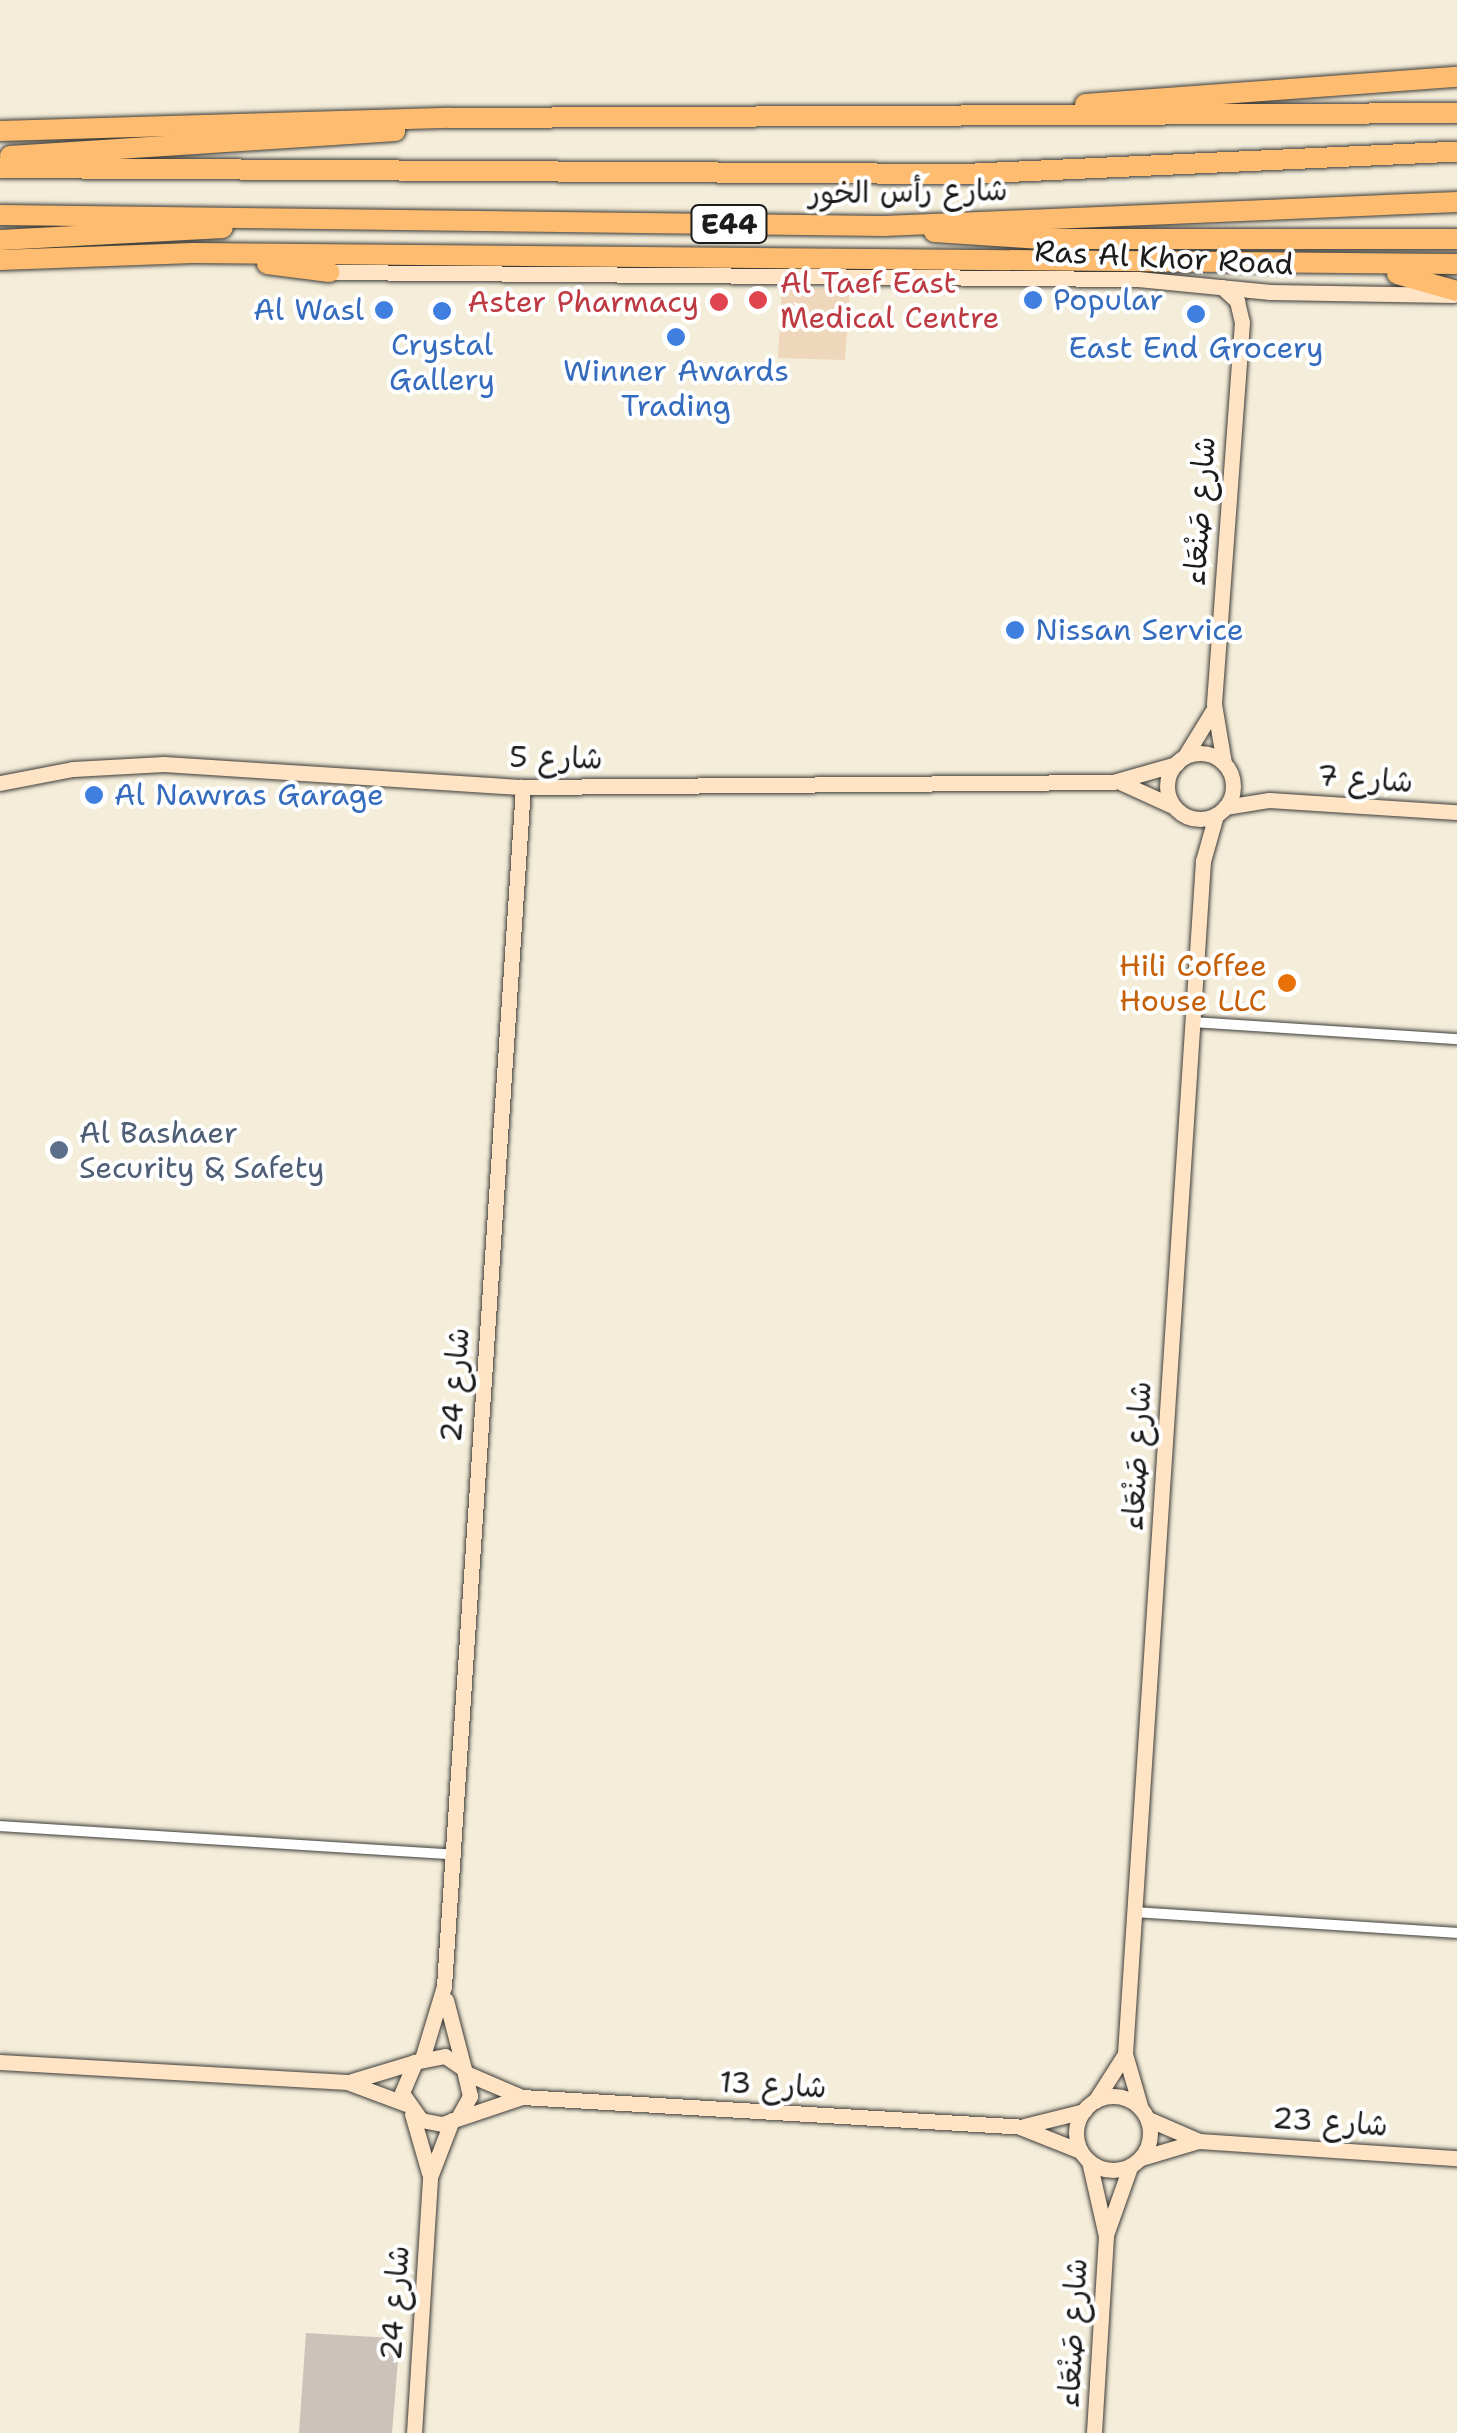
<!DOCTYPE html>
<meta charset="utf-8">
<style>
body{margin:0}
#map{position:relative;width:1457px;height:2433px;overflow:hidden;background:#f4edd9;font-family:"Shantell Sans","Playpen Sans Arabic",sans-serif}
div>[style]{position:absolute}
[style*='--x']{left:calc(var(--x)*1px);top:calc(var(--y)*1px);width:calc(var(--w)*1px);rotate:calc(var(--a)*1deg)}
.built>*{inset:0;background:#eed7bb}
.industrial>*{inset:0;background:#ccc2b9}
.roads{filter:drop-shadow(0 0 2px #3c3b38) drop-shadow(0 0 2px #3c3b38)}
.street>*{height:10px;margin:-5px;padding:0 5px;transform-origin:5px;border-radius:5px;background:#fff}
.secondary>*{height:15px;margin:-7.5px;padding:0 7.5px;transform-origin:7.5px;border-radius:7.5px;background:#fee4c5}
.secondary>.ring{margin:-7.5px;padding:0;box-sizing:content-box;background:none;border:15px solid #fee4c5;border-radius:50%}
.highway>*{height:20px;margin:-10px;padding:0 10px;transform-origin:10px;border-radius:10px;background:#fdbc6f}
.dots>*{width:28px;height:28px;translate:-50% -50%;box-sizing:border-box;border:5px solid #fff;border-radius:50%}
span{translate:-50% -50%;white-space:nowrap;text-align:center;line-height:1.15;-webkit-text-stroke:8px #fff;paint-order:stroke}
.shield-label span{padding:2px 8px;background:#fff;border:2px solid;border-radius:8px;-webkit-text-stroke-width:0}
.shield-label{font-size:28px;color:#1c1c1c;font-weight:700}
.street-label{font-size:30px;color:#1c1c1c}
.health-label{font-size:30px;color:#be3a42}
.left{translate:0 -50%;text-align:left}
.right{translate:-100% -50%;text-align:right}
.shop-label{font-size:30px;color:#366cbe}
.food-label{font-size:30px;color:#c56008}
.service-label{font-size:30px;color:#4e5e75}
</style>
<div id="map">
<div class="built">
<i style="clip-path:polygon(782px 287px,850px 289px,845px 360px,778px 358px)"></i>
</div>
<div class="industrial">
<i style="clip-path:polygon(306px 2333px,392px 2338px,399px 2348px,392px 2433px,299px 2433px)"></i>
</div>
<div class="roads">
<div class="street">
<i style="--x:1193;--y:1022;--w:265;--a:3.7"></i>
<i style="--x:0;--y:1826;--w:451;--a:3.6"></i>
<i style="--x:1135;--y:1912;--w:323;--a:3.7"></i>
</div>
<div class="secondary">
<i style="--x:329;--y:272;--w:809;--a:0.5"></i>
<i style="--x:1138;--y:279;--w:133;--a:5.6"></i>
<i style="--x:1270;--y:292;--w:184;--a:0.9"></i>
<i style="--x:1222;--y:287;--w:21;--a:43"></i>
<i style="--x:1237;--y:301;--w:22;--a:77"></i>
<i style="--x:1242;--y:322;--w:383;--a:94.2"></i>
<i style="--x:1214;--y:704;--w:60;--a:80.4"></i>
<i class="ring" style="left:1167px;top:753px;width:51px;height:51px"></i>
<i style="--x:1185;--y:756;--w:52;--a:-58.5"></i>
<i style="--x:0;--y:783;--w:74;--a:-10.9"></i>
<i style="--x:73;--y:769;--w:91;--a:-3.1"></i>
<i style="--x:164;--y:764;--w:360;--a:3.7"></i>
<i style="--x:523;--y:787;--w:590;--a:-0.49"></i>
<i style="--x:1113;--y:782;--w:66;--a:-15.9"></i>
<i style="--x:1122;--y:783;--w:56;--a:24.3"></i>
<i style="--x:1225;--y:807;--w:45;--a:-9"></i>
<i style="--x:1269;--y:800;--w:188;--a:3.7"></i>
<i style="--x:446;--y:2000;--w:71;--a:75.4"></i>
<i style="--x:422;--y:2059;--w:76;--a:-73.2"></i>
<i style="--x:444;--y:1986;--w:1202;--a:-86.23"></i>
<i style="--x:0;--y:2062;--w:348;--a:3.3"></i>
<i style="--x:347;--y:2082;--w:63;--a:20.4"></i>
<i style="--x:468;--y:2074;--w:59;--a:23.1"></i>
<i style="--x:522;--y:2097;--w:499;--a:3.4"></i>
<i style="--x:1020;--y:2127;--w:65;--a:21.8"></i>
<i style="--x:352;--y:2081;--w:66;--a:-16.8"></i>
<i class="ring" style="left:1076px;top:2096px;width:59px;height:59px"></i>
<i style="--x:1095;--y:2101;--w:56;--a:-57.4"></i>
<i style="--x:1141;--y:2109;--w:57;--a:-106.2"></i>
<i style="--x:1125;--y:2054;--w:1196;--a:-86.26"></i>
<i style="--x:1203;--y:861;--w:48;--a:-74.2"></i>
<i style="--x:412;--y:2114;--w:61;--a:73.9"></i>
<i style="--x:459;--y:2116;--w:23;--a:-61"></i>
<i style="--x:470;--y:2096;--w:28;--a:-103"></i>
<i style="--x:464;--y:2069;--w:23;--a:-146"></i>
<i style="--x:445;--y:2056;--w:31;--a:169"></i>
<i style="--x:415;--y:2062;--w:34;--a:113"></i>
<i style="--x:402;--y:2093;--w:33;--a:55"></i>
<i style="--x:421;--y:2120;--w:21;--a:11"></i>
<i style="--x:442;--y:2124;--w:84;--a:-18.6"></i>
<i style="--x:1148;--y:2119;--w:56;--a:23.3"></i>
<i style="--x:1199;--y:2141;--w:259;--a:3.8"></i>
<i style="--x:1024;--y:2126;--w:62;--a:-14"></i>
<i style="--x:1141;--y:2158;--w:56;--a:-16.5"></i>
<i style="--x:1089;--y:2161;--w:77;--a:77.2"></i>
<i style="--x:1106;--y:2236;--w:197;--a:93.5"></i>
<i style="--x:1107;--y:2232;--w:69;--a:-70.5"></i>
<i style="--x:414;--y:2433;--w:256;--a:-86.4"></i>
<i style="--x:430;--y:2177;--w:61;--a:-68.9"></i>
</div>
<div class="highway">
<i style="--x:1085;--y:104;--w:373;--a:-4.2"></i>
<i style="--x:0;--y:131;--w:450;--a:-1.7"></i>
<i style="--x:450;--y:118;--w:1007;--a:-0.28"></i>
<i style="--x:10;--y:156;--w:386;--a:-3.7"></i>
<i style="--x:0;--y:168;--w:964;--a:0.36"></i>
<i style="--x:964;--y:174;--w:493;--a:-2.6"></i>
<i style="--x:0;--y:215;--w:884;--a:0.71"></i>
<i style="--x:884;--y:226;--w:574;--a:-2.4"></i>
<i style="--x:934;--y:232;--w:108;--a:3.7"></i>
<i style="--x:1042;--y:239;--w:415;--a:0"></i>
<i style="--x:0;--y:240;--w:223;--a:-3.1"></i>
<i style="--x:0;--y:260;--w:193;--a:-2.1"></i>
<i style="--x:193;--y:253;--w:1264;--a:0.5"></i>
<i style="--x:267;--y:264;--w:63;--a:7.4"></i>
<i style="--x:1397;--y:274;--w:62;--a:15.8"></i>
</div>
</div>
<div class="dots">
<i style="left:758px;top:300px;background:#e0444e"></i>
<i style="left:1033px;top:300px;background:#3f7fe0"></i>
<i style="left:719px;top:302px;background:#e0444e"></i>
<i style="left:384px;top:310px;background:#3f7fe0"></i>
<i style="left:442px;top:311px;background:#3f7fe0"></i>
<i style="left:1196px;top:314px;background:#3f7fe0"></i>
<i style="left:676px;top:337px;background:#3f7fe0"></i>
<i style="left:1015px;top:630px;background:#3f7fe0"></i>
<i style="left:94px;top:795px;background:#3f7fe0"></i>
<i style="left:1287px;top:983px;background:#e8710a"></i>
<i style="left:59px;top:1150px;background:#5c6f8a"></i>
</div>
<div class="shield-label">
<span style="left:729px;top:224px">E44</span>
</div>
<div class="street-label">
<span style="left:908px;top:192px;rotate:-1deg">شارع رأس الخور</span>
<span style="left:1164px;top:258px;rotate:3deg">Ras Al Khor Road</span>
<span style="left:1200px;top:511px;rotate:-86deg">شارع صَنْعَاء</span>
<span style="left:556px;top:758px;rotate:1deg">شارع 5</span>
<span style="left:1365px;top:779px;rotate:4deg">شارع 7</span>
<span style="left:455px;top:1385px;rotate:-86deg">شارع 24</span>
<span style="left:1137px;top:1456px;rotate:-87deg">شارع صَنْعَاء</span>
<span style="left:773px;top:2085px;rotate:3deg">شارع 13</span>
<span style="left:1330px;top:2122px;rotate:4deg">شارع 23</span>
<span style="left:395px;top:2303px;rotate:-86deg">شارع 24</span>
<span style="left:1073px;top:2333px;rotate:-87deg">شارع صَنْعَاء</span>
</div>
<div class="health-label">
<span class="left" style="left:780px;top:300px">Al Taef East<br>Medical Centre</span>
<span class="right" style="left:699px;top:302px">Aster Pharmacy</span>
</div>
<div class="shop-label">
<span class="left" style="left:1053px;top:300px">Popular</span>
<span class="right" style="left:364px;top:310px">Al Wasl</span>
<span style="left:442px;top:362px">Crystal<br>Gallery</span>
<span style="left:1196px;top:348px">East End Grocery</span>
<span style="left:676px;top:388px">Winner Awards<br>Trading</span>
<span class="left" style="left:1035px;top:630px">Nissan Service</span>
<span class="left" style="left:114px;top:795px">Al Nawras Garage</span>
</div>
<div class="food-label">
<span class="right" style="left:1267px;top:983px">Hili Coffee<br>House LLC</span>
</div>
<div class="service-label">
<span class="left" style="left:79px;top:1150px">Al Bashaer<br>Security &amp; Safety</span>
</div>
</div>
